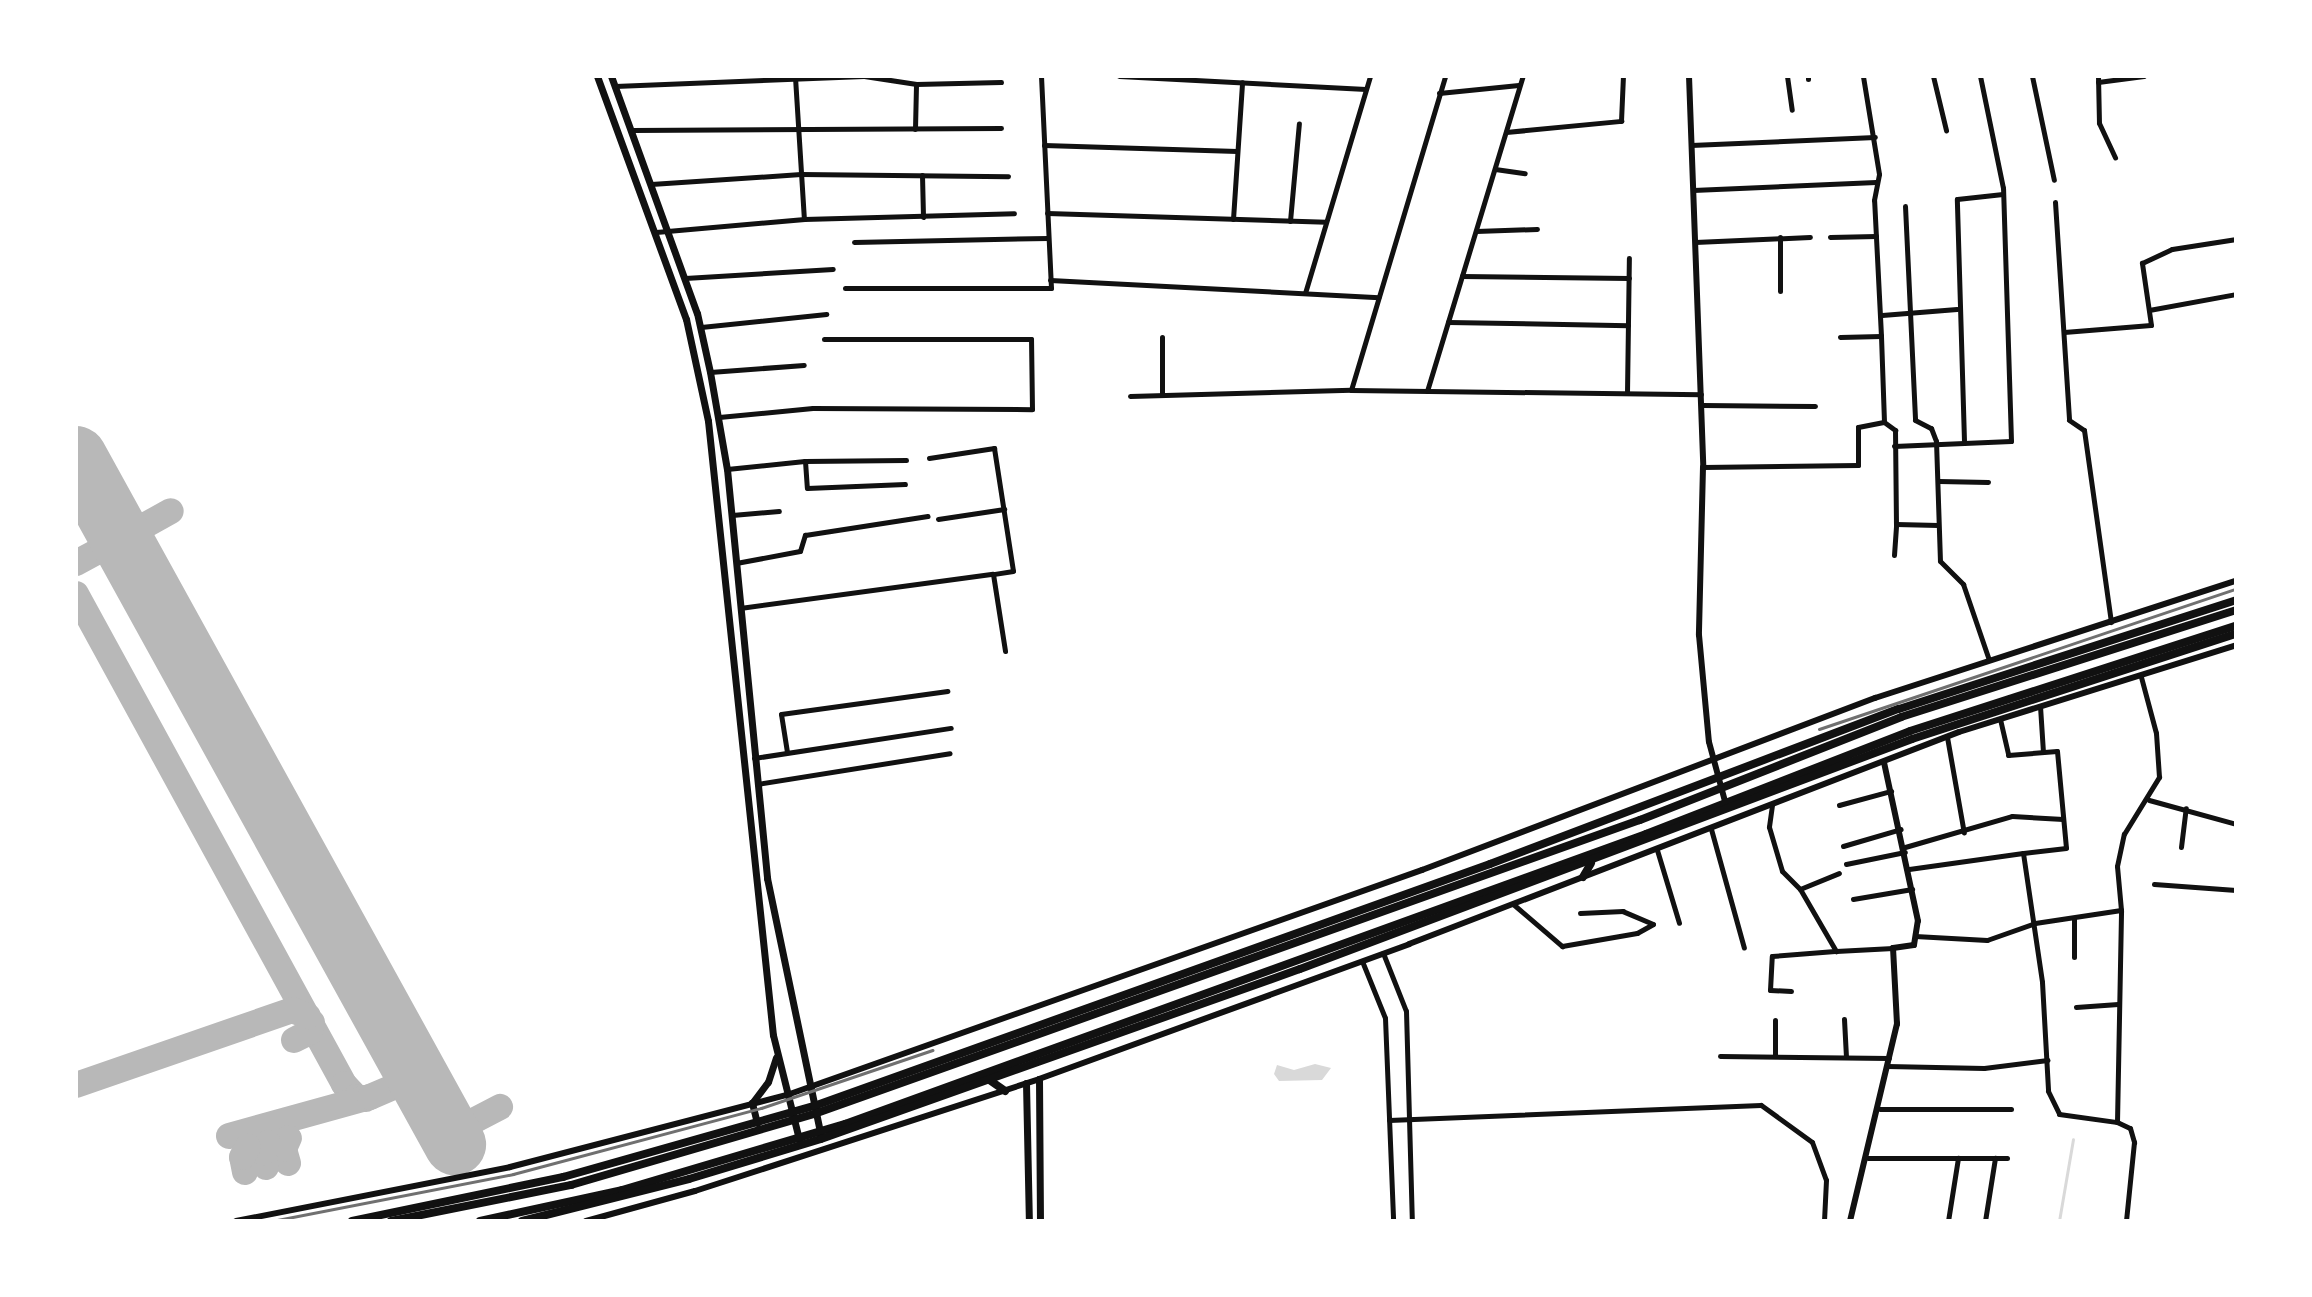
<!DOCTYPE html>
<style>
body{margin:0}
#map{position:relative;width:2312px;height:1297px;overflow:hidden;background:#fff;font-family:"Nunito Sans",sans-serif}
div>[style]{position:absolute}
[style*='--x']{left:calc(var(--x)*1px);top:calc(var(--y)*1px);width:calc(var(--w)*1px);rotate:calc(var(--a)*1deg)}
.water>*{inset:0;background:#d9d9d9}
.stream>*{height:3px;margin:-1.5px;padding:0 1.5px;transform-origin:1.5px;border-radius:1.5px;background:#d9d9d9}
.taxiway>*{height:26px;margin:-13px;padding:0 13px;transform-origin:13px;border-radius:13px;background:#b8b8b8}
.runway>*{height:62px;margin:-31px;padding:0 31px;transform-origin:31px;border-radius:31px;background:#b8b8b8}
.minor>*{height:5px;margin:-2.5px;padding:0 2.5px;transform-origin:2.5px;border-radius:2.5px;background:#111}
.tertiary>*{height:6px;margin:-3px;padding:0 3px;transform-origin:3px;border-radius:3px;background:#111}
.secondary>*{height:7px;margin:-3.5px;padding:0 3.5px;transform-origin:3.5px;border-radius:3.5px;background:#111}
.trunk>*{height:8px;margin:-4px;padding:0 4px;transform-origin:4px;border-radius:4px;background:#111}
.rail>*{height:3px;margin:-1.5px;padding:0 1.5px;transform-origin:1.5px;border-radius:1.5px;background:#707070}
span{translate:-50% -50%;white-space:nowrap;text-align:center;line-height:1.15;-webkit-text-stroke:8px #fff;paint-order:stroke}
.frame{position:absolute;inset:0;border:78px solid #fff;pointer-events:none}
</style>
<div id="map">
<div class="water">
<i style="clip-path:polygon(1315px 1064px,1331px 1068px,1322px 1080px,1279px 1081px,1274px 1074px,1277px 1065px,1294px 1070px)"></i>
</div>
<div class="stream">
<i style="--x:2059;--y:1221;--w:83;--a:-80.3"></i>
</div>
<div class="taxiway">
<i style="--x:76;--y:563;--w:44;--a:-28.3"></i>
<i style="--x:115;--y:542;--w:10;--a:-73"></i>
<i style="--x:118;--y:532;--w:15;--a:0"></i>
<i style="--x:133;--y:532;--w:43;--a:-28.9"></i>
<i style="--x:76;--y:594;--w:559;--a:61.32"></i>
<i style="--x:344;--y:1084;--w:18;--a:47"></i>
<i style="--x:356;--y:1097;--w:10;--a:11"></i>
<i style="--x:294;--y:1040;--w:18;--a:-27"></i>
<i style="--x:310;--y:1032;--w:10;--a:-79"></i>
<i style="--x:76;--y:1085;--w:229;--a:-19.1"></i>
<i style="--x:292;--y:1010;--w:17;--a:21"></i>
<i style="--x:442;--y:1121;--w:16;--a:40"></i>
<i style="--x:454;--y:1131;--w:52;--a:-27.6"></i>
<i style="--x:229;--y:1136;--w:146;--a:-15.5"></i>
<i style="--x:370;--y:1097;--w:46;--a:-23.2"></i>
<i style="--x:412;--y:1079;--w:10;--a:-79"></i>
<i style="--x:288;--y:1163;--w:15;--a:-106"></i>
<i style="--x:284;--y:1149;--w:12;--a:-66"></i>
<i style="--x:266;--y:1167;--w:14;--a:-102"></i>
<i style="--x:263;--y:1153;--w:11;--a:-63"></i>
<i style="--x:245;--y:1172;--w:15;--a:-101"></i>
<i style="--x:242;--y:1157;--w:12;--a:-59"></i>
</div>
<div class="runway">
<i style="--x:76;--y:457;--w:785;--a:61.12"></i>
</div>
<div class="minor">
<i style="--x:1119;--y:76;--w:247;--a:3"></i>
<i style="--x:1787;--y:76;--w:34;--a:82"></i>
<i style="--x:1808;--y:76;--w:3;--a:90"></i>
<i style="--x:1933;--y:76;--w:56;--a:76.5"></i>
<i style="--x:2032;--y:76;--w:106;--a:78.1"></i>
<i style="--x:2098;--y:76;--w:47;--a:88.8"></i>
<i style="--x:2099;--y:123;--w:38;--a:65"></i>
<i style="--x:795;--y:77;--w:142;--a:86.4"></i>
<i style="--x:2098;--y:82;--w:46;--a:-7.4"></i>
<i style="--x:615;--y:86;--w:249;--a:-2.3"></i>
<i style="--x:864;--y:76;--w:53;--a:8.7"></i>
<i style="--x:916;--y:84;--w:85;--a:-1.3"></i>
<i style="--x:1439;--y:93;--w:80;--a:-5.7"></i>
<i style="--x:915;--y:129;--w:45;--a:-88.7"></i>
<i style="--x:632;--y:130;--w:369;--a:-0.3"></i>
<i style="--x:1506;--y:132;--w:116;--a:-5.5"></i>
<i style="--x:1621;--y:121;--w:45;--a:-87.5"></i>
<i style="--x:1044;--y:145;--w:193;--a:1.8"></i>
<i style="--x:1691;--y:145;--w:184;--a:-2.5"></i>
<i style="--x:1495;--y:169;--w:30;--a:8"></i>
<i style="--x:922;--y:175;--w:42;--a:88.6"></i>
<i style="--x:651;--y:184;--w:150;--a:-3.8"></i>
<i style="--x:801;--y:174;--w:207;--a:0.6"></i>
<i style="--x:1693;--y:190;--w:183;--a:-2.5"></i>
<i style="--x:2055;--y:202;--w:218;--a:86.3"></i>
<i style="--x:2069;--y:420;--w:18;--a:34"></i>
<i style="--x:2084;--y:430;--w:194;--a:82"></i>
<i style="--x:1905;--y:206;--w:214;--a:87.3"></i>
<i style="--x:1915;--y:420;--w:18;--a:27"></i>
<i style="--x:1931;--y:428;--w:14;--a:69"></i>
<i style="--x:1936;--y:441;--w:120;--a:88.1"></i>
<i style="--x:1940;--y:561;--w:33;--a:45"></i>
<i style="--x:1963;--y:584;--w:80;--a:71.1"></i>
<i style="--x:1047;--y:213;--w:279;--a:1.8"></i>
<i style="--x:1233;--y:219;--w:137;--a:-86.2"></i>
<i style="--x:1290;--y:221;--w:98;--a:-84.8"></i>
<i style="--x:1476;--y:231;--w:61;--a:-1.9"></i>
<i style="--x:656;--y:232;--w:149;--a:-5"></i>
<i style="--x:804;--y:219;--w:210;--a:-1.6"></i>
<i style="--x:1780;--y:237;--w:54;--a:90"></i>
<i style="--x:1830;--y:237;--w:46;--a:-1.2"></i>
<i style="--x:854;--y:242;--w:194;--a:-1.2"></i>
<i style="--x:1695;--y:242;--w:115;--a:-2.5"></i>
<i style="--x:1462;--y:276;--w:167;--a:0.7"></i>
<i style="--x:685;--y:278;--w:148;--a:-3.5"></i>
<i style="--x:1050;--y:280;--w:329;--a:3"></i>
<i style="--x:845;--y:288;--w:206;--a:0"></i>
<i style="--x:1051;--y:288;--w:212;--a:-92.7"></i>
<i style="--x:1305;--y:293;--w:227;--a:-73.3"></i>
<i style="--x:2149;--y:310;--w:88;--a:-10.4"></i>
<i style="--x:1882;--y:315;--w:75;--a:-4.6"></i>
<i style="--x:1448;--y:322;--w:180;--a:1"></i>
<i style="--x:701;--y:327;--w:126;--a:-5.9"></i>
<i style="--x:2064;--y:332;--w:87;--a:-4.6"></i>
<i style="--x:2151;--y:325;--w:63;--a:-98.3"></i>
<i style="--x:2142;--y:263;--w:33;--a:-25"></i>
<i style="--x:2172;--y:249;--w:65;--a:-8.9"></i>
<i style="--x:1881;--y:336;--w:86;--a:88"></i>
<i style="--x:1162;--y:337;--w:56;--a:90"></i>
<i style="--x:1840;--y:337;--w:41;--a:-1.4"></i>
<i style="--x:1881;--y:336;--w:136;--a:-92.9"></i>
<i style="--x:1874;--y:200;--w:26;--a:-79"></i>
<i style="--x:1879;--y:174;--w:99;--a:-99.3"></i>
<i style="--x:710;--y:372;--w:94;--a:-4.3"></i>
<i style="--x:1351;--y:390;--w:328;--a:-73.3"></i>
<i style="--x:1427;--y:391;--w:329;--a:-73.1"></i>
<i style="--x:1627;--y:393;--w:135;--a:-89.2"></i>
<i style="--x:1130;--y:396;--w:221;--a:-1.6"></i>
<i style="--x:1351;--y:390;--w:350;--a:0.7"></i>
<i style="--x:1702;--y:405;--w:113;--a:0.5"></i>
<i style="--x:719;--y:417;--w:94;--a:-5.5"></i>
<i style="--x:813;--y:408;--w:219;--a:0.3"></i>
<i style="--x:1032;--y:409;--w:70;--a:-90.8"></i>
<i style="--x:1031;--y:339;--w:207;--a:180"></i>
<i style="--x:1964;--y:441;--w:242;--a:-91.7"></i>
<i style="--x:1957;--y:199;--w:46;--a:-6.2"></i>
<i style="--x:1894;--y:446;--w:117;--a:-2.4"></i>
<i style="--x:2011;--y:441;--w:253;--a:-91.8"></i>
<i style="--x:2003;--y:188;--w:114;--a:-101.6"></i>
<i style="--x:929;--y:458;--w:66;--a:-8.7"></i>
<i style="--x:994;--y:448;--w:124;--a:81.2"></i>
<i style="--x:1013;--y:571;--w:20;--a:171"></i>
<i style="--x:805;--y:461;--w:27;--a:86"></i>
<i style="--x:807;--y:488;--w:98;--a:-2.3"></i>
<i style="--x:1703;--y:467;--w:155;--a:-0.7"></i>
<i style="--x:1858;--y:465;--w:38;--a:-90"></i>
<i style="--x:1858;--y:427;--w:26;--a:-11"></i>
<i style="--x:1884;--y:422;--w:14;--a:36"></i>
<i style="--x:1895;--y:430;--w:94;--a:89.4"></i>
<i style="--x:1896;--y:524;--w:42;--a:1.4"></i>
<i style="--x:727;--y:469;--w:78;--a:-5.9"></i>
<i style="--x:805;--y:461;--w:101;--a:-0.6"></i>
<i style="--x:1939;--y:481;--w:49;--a:1.2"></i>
<i style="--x:732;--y:515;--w:47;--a:-4.9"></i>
<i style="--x:938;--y:519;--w:67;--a:-8.6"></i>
<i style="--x:1894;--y:555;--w:31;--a:-86"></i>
<i style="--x:736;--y:563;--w:65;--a:-10.6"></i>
<i style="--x:800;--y:551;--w:17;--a:-73"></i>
<i style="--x:805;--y:535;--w:124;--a:-8.8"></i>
<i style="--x:740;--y:608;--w:255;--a:-7.7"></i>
<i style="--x:993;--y:574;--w:78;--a:81.1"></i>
<i style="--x:2040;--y:706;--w:46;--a:86.3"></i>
<i style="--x:2000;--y:719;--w:37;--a:77"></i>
<i style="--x:2008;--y:755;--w:49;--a:-4.7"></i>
<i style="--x:2057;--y:751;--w:97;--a:84.7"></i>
<i style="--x:2066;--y:848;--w:43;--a:173.4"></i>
<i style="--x:1947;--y:737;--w:97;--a:80"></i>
<i style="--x:787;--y:752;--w:38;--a:-99"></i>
<i style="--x:781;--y:714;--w:168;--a:-7.9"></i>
<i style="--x:754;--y:758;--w:199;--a:-8.7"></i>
<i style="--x:757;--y:784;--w:195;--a:-9.1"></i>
<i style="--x:2149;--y:800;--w:90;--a:15.4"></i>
<i style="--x:1772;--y:805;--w:22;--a:98"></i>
<i style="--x:1769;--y:827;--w:46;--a:73.5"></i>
<i style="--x:1782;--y:871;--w:25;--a:45"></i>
<i style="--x:1800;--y:889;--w:72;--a:59.9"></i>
<i style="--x:1836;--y:951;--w:57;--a:-3"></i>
<i style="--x:1839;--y:805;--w:54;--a:-15.1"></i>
<i style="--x:1711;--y:829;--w:123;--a:74.5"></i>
<i style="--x:1843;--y:846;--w:60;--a:-16.3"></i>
<i style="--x:1905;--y:847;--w:111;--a:-16.2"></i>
<i style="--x:2012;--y:816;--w:51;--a:3.4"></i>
<i style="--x:2181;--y:847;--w:39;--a:-83"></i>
<i style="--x:1657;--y:850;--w:76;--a:73.2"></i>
<i style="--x:1846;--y:864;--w:60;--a:-11.5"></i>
<i style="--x:1909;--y:869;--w:115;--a:-8"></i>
<i style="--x:2023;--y:853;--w:130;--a:81.6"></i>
<i style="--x:2042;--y:982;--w:109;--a:86.8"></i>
<i style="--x:2048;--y:1091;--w:25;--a:64"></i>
<i style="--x:2059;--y:1114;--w:59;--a:7.9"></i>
<i style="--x:2117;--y:1122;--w:212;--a:-88.9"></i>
<i style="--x:2121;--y:910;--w:44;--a:-95.2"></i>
<i style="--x:2117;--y:866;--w:33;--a:-78"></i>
<i style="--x:2124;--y:834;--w:67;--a:-58.4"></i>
<i style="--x:2159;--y:777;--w:44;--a:-93.9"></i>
<i style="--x:2156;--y:733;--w:58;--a:-105"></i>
<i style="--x:2154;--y:884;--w:82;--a:4.2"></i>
<i style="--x:1800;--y:889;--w:42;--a:-22.3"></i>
<i style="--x:1853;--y:899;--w:60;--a:-9.6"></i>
<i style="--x:1513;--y:904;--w:65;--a:40.6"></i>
<i style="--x:1562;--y:946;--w:76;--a:-9.8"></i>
<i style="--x:1637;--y:933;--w:18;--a:-29"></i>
<i style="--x:1653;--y:924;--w:33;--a:-157"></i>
<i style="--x:1623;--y:911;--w:43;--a:177.3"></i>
<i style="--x:1915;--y:936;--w:72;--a:3.2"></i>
<i style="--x:1987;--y:940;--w:51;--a:-19.5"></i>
<i style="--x:2035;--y:923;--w:87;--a:-8.6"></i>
<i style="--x:1383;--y:953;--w:62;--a:68.4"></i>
<i style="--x:1406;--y:1011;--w:210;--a:88.4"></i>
<i style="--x:2074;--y:957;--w:38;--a:-90"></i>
<i style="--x:1362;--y:961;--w:61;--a:68"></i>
<i style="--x:1385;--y:1018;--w:203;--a:87.7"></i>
<i style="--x:1791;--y:991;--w:21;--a:-177"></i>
<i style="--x:1770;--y:990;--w:34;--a:-87"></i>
<i style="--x:1772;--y:956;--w:63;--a:-4.5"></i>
<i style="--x:2076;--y:1007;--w:42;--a:-4.1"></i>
<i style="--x:1844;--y:1019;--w:38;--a:87"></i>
<i style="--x:1720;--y:1056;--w:169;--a:0.7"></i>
<i style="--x:1775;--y:1056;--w:36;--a:-90"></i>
<i style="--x:1887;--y:1066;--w:97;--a:1.2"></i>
<i style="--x:1984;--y:1068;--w:64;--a:-7.2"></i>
<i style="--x:1880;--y:1109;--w:131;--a:0"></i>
<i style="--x:1389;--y:1120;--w:372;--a:-2.3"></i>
<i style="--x:1761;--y:1105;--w:63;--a:36"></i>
<i style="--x:1812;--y:1142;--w:40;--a:69.8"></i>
<i style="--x:1826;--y:1180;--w:41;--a:92.8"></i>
<i style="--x:2117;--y:1122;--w:14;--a:25"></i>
<i style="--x:2130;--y:1128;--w:15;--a:74"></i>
<i style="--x:2134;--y:1142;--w:79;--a:95.8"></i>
<i style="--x:1868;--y:1158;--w:139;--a:0"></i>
<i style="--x:1948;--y:1221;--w:64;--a:-81"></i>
<i style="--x:1985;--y:1221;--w:64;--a:-81"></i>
</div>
<div class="tertiary">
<i style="--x:1689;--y:76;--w:391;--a:87.9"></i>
<i style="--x:1703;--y:467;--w:168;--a:91.4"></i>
<i style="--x:1699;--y:635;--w:107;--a:84.7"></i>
<i style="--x:1709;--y:742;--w:65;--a:74.9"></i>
<i style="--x:236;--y:1221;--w:279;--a:-11.1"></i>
<i style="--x:510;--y:1167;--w:286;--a:-14.6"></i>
<i style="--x:787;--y:1095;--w:674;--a:-19.51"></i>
<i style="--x:1422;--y:870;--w:485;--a:-20.8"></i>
<i style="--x:1875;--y:698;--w:379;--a:-18"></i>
<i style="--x:586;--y:1221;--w:113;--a:-15.4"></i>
<i style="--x:695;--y:1191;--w:362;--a:-18"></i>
<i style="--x:1039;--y:1079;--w:394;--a:-20"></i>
<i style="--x:1409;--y:944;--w:589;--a:-21.08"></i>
<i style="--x:1959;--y:732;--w:290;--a:-17.4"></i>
<i style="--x:1850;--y:1221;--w:203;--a:-76.6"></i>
<i style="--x:1897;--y:1024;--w:76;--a:-93"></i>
<i style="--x:1893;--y:948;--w:21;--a:-8"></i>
<i style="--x:1914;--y:945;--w:24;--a:-81"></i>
<i style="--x:1918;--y:921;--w:163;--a:-102.1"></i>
</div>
<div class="secondary">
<i style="--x:597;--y:76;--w:259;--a:69.9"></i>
<i style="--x:686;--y:319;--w:104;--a:77.8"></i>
<i style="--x:708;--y:421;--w:617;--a:83.96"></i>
<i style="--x:773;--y:1035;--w:111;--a:76"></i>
<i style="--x:611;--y:76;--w:252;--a:70.1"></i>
<i style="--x:697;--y:313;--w:60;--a:77.6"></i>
<i style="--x:710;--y:372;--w:98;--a:80.1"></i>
<i style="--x:727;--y:469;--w:411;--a:84.4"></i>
<i style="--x:767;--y:878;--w:264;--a:78.2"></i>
<i style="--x:1039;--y:1079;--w:142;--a:89.6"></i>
<i style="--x:1026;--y:1083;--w:138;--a:88.8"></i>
<i style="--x:757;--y:1123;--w:21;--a:-104"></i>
<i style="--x:752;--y:1103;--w:26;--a:-53"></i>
<i style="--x:768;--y:1082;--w:26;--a:-72"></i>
</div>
<div class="trunk">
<i style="--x:1583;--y:877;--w:16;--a:-60"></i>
<i style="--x:988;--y:1079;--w:21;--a:35"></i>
<i style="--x:352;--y:1221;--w:216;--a:-11.8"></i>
<i style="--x:563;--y:1177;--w:261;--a:-15.8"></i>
<i style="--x:814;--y:1106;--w:718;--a:-19.7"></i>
<i style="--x:1490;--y:864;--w:437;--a:-20.8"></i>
<i style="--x:1899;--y:709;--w:354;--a:-17.9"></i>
<i style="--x:391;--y:1221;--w:184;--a:-11.3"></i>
<i style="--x:571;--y:1185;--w:256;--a:-16.3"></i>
<i style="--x:817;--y:1113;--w:874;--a:-19.6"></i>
<i style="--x:1640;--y:820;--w:281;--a:-21.5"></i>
<i style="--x:1901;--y:717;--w:352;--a:-17.7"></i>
<i style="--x:480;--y:1221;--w:145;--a:-12.3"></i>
<i style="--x:622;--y:1190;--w:233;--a:-16.5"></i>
<i style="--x:845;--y:1124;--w:852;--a:-19.9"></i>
<i style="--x:1646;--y:834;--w:283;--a:-21.3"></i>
<i style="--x:1910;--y:731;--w:342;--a:-17.9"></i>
<i style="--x:522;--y:1221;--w:172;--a:-14.1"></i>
<i style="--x:689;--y:1179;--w:138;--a:-16.9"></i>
<i style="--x:821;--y:1139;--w:508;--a:-19.54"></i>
<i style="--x:1300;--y:969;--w:654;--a:-20.6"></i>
<i style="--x:1912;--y:739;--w:341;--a:-18"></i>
</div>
<div class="rail">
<i style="--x:1819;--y:729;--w:440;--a:-18.6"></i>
<i style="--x:272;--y:1221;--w:246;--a:-11"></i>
<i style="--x:513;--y:1174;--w:257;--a:-14.9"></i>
<i style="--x:761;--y:1108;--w:181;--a:-18.7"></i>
</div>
<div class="frame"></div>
</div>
